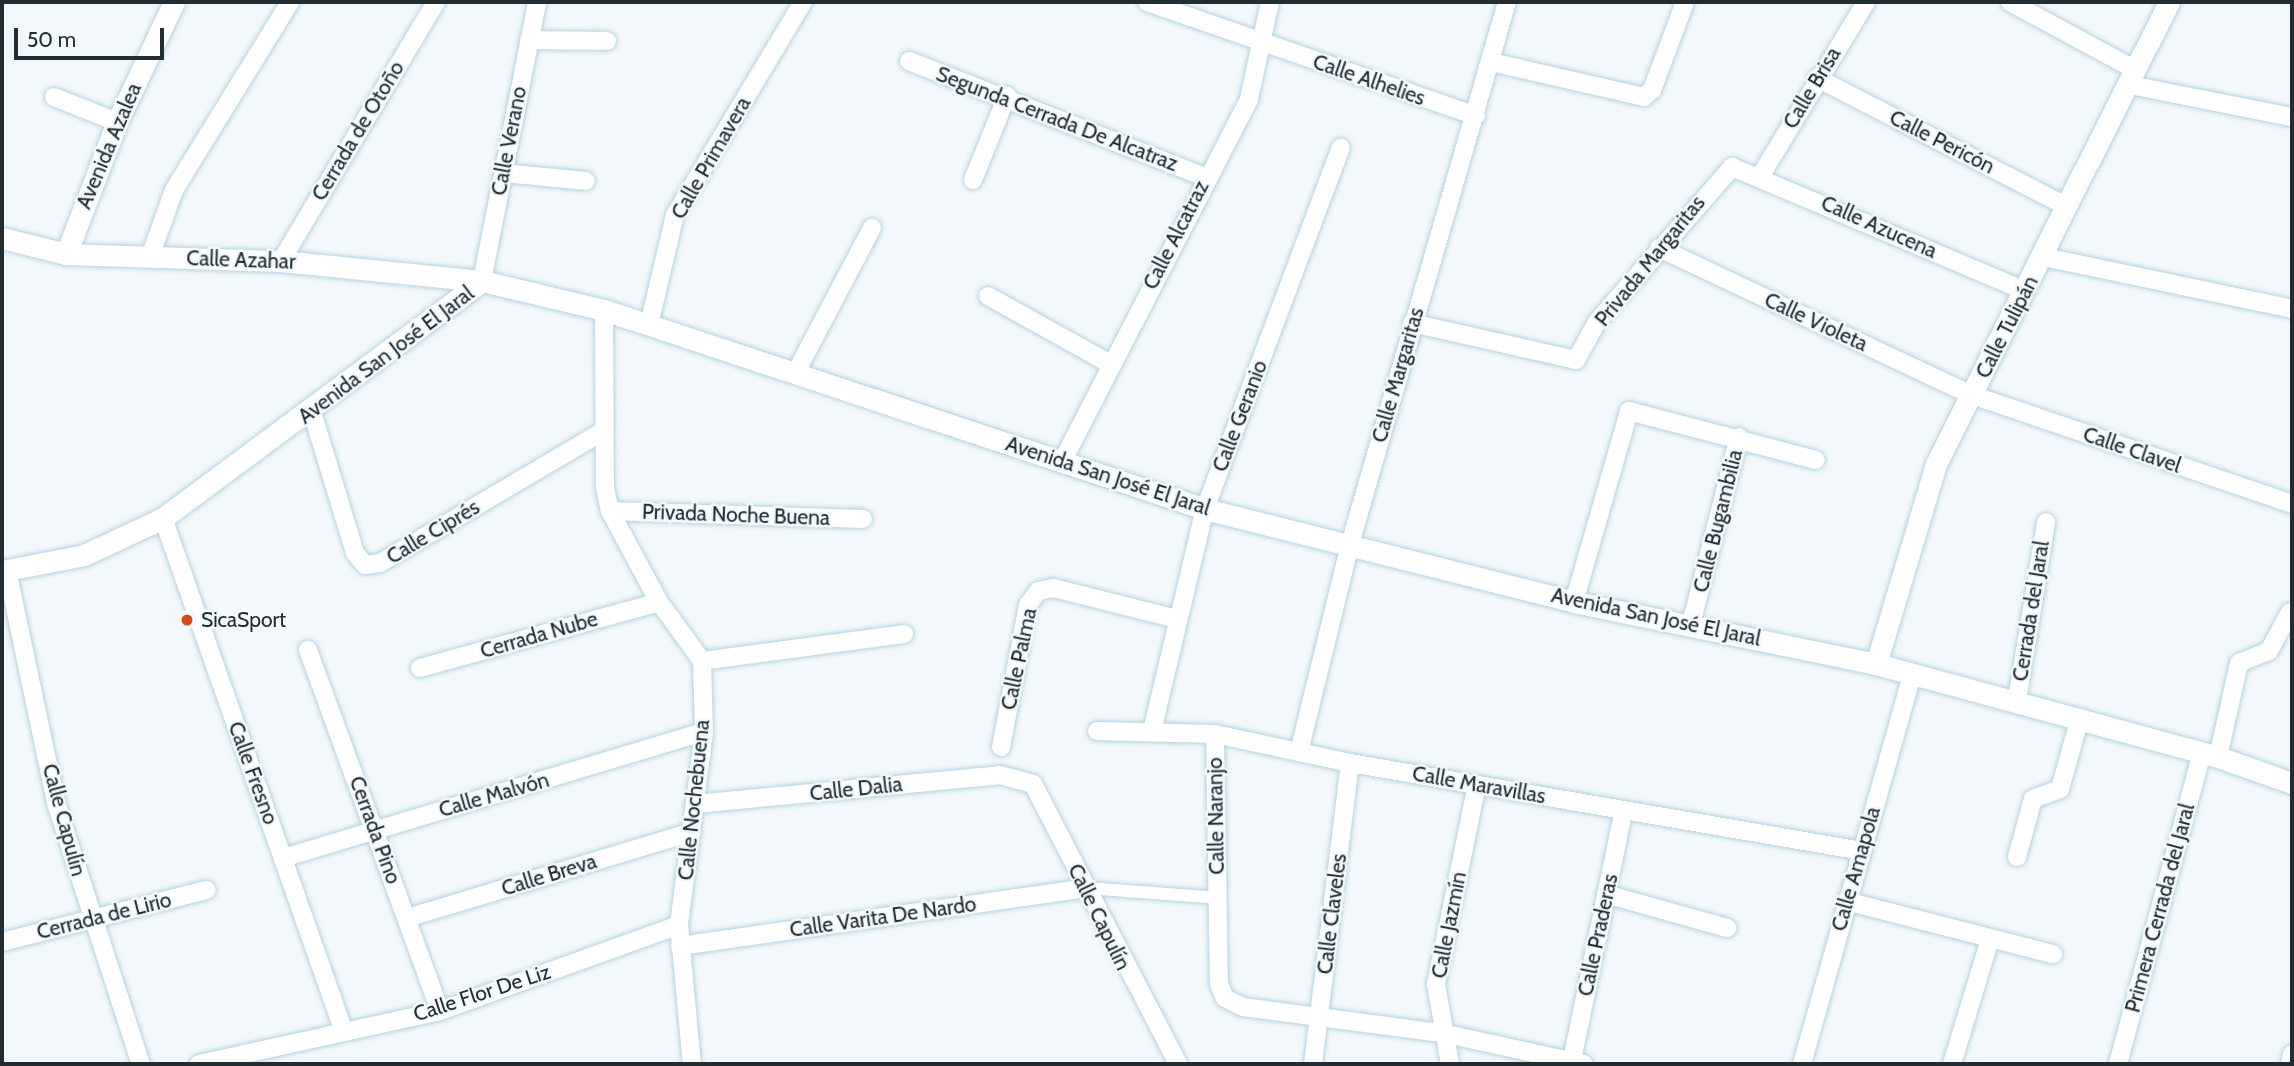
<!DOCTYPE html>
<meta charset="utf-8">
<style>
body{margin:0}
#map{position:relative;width:2294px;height:1066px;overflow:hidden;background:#f2f8fb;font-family:Cabin,sans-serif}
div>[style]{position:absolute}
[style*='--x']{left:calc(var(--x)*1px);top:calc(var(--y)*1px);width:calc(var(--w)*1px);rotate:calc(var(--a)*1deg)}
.roads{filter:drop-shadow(0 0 2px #b5d2e0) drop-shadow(0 0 2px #b5d2e0)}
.pedestrian>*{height:12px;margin:-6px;padding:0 6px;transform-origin:6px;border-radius:6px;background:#fff}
.minor>*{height:18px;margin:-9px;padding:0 9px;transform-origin:9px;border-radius:9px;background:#fff}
.tertiary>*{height:21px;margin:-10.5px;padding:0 10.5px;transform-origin:10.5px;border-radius:10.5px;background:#fff}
.dots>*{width:19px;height:19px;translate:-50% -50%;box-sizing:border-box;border:4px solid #f2f8fb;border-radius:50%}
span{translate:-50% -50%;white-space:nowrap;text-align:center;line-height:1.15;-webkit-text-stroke:5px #f2f8fb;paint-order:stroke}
.street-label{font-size:21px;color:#212d32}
.poi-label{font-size:21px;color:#212d32}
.left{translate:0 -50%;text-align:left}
.frame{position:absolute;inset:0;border:4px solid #212d32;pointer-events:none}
.scale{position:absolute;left:14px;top:28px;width:150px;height:32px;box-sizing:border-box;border:4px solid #212d32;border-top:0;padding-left:9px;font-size:21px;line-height:24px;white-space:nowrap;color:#212d32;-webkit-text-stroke:5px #f2f8fb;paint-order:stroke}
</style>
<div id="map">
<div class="roads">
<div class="pedestrian">
<i style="--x:1086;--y:888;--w:132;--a:4.3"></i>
</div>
<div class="minor">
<i style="--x:1147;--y:2;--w:348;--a:19.1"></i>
<i style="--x:2010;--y:2;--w:143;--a:28.4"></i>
<i style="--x:529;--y:40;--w:78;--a:0.7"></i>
<i style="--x:909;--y:61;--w:318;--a:21.4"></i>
<i style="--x:1491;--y:62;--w:157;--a:12.9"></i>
<i style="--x:1644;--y:97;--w:11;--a:-41"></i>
<i style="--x:1652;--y:90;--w:94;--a:-69.4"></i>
<i style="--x:1817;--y:78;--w:282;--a:27.2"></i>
<i style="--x:2130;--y:85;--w:165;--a:11.2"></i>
<i style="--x:54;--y:97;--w:68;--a:21.6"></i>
<i style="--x:503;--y:173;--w:83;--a:5.5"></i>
<i style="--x:1761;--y:175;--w:202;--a:-58.7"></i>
<i style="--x:973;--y:180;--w:91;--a:-68"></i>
<i style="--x:1659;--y:248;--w:346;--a:25.2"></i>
<i style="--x:1972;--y:395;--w:338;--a:18.8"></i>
<i style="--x:150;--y:257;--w:71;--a:-70.3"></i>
<i style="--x:174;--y:190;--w:221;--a:-58.3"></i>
<i style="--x:2044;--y:257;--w:253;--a:11.8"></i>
<i style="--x:281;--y:261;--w:302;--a:-59.1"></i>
<i style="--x:482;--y:281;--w:284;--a:-78.8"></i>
<i style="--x:988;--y:296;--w:140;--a:29.1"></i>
<i style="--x:604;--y:310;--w:178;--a:89.7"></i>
<i style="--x:605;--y:488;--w:24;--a:78"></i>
<i style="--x:610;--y:511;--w:103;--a:61.7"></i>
<i style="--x:659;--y:602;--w:73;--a:53.9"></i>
<i style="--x:702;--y:661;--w:71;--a:88.4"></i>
<i style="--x:704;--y:732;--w:195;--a:97.4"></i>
<i style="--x:679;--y:925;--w:140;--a:84.7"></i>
<i style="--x:1412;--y:323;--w:168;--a:12.7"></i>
<i style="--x:1576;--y:360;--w:43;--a:-61.1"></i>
<i style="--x:1597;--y:322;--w:206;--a:-48.9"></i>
<i style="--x:1732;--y:167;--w:318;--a:22.9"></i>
<i style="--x:649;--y:325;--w:113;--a:-76.7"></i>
<i style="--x:675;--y:215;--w:249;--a:-59"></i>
<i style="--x:796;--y:372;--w:163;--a:-62.2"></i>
<i style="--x:312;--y:412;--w:147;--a:73"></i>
<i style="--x:355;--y:553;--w:16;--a:50"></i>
<i style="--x:365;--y:565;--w:15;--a:-8"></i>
<i style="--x:380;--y:563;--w:259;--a:-30.6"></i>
<i style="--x:1062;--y:462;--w:408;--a:-62.7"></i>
<i style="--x:1249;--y:99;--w:99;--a:-77.8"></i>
<i style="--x:610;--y:511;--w:253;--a:1.8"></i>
<i style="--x:163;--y:518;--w:542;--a:70.6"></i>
<i style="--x:7;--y:570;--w:238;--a:78.1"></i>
<i style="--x:56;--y:803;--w:274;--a:72"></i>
<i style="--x:1574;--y:602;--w:199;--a:-73.9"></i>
<i style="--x:1629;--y:411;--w:193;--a:14.7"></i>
<i style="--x:1691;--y:624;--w:193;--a:-75.6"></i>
<i style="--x:308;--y:650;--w:384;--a:69.9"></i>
<i style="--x:702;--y:661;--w:204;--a:-7.6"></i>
<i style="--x:420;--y:668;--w:248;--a:-15.4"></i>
<i style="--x:2017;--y:700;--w:180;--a:-80.7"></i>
<i style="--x:1097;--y:731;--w:118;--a:1.5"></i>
<i style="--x:1215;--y:734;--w:138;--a:12.1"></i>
<i style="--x:1350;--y:763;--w:520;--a:9.75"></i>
<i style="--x:1152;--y:731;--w:228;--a:-76.6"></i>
<i style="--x:1205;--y:509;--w:386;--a:-69.4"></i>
<i style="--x:1215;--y:734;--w:250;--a:89.1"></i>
<i style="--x:1219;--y:984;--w:15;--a:67"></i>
<i style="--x:1225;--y:998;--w:20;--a:27"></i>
<i style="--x:1243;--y:1007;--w:206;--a:7.5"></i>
<i style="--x:1447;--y:1034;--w:140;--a:12.4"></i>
<i style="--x:1001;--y:747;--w:145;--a:-79.2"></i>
<i style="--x:1028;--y:605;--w:17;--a:-54"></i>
<i style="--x:1038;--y:591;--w:15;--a:-11"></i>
<i style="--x:1053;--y:588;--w:128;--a:14"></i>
<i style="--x:1299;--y:752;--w:214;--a:-76.2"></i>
<i style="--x:1350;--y:544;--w:564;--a:-73.85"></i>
<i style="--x:2218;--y:757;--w:96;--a:-77.4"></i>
<i style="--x:2239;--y:663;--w:32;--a:-22"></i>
<i style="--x:2269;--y:651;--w:44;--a:-61.7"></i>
<i style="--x:695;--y:804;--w:306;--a:-5.4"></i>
<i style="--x:1000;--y:775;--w:34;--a:15"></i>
<i style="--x:1033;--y:784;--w:315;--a:62.6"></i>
<i style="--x:2017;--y:857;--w:60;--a:-74.6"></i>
<i style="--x:2033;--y:799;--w:29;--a:-20"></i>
<i style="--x:2060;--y:789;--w:74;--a:-74.3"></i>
<i style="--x:283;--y:858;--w:439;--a:-16.7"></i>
<i style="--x:1606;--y:894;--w:126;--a:15.7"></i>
<i style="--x:1846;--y:901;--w:214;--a:14.4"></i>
<i style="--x:407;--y:918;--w:297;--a:-16.8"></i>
<i style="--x:2;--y:942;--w:211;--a:-14.3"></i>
<i style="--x:680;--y:946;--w:410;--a:-8.1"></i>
<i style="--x:1572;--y:1060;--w:255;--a:-78.3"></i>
<i style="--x:199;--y:1064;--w:247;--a:-12.4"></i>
<i style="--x:440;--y:1011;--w:254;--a:-19.8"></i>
<i style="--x:1313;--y:1064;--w:303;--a:-83"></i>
<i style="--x:1450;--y:1064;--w:81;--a:-99.9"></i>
<i style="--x:1436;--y:984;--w:203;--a:-78.4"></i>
<i style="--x:1802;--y:1064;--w:405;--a:-74.2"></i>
<i style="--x:1952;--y:1064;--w:131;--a:-73.1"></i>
<i style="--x:2118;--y:1064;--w:322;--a:-74.9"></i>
<i style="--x:2290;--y:1064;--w:10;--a:-79"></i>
</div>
<div class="tertiary">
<i style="--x:2;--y:238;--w:66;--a:14"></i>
<i style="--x:66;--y:254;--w:215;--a:1.9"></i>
<i style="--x:281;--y:261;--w:202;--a:5.7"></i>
<i style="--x:482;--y:281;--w:125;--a:13.4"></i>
<i style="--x:604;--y:310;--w:633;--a:18.32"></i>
<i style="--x:1205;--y:509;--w:381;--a:14.1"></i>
<i style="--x:1574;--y:602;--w:308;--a:11.6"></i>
<i style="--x:1876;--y:664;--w:354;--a:15.2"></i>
<i style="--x:2218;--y:757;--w:78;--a:19.4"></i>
<i style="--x:66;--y:254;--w:142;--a:-68.9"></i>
<i style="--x:117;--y:122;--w:133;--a:-64.6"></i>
<i style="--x:2;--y:571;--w:84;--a:-11"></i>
<i style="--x:84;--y:555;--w:87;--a:-25.1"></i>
<i style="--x:163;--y:518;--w:397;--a:-36.6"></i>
<i style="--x:1876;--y:664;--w:209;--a:-73.3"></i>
<i style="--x:1936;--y:464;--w:517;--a:-63.24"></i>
</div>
</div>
<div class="dots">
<i style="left:187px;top:620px;background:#d44c1c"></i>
</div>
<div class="street-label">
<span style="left:1369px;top:80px;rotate:19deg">Calle Alhelies</span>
<span style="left:1812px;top:88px;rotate:-59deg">Calle Brisa</span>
<span style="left:1057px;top:119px;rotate:21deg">Segunda Cerrada De Alcatraz</span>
<span style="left:358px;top:131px;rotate:-59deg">Cerrada de Otoño</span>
<span style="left:509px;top:141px;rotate:-79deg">Calle Verano</span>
<span style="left:1942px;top:142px;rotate:27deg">Calle Pericón</span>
<span style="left:109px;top:146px;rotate:-67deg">Avenida Azalea</span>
<span style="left:711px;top:158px;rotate:-60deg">Calle Primavera</span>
<span style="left:1879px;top:227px;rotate:24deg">Calle Azucena</span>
<span style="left:1176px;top:235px;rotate:-63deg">Calle Alcatraz</span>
<span style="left:241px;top:260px;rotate:2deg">Calle Azahar</span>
<span style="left:1650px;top:261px;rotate:-51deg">Privada Margaritas</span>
<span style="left:1816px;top:322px;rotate:25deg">Calle Violeta</span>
<span style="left:2007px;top:327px;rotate:-63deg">Calle Tulipán</span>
<span style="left:386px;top:355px;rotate:-37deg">Avenida San José El Jaral</span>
<span style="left:1398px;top:375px;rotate:-74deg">Calle Margaritas</span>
<span style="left:1240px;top:416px;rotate:-69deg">Calle Geranio</span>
<span style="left:2132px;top:450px;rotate:19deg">Calle Clavel</span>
<span style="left:1108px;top:476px;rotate:18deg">Avenida San José El Jaral</span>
<span style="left:736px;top:515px;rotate:2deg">Privada Noche Buena</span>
<span style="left:1718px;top:521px;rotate:-76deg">Calle Bugambilia</span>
<span style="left:433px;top:532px;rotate:-31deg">Calle Ciprés</span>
<span style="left:2031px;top:611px;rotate:-81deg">Cerrada del Jaral</span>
<span style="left:1656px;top:617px;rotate:12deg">Avenida San José El Jaral</span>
<span style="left:539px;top:635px;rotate:-16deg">Cerrada Nube</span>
<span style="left:1019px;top:659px;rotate:-78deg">Calle Palma</span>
<span style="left:253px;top:773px;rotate:70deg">Calle Fresno</span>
<span style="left:1479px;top:785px;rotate:10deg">Calle Maravillas</span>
<span style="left:856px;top:789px;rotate:-6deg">Calle Dalia</span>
<span style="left:494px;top:795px;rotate:-16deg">Calle Malvón</span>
<span style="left:694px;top:800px;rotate:-84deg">Calle Nochebuena</span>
<span style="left:1216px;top:816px;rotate:-91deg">Calle Naranjo</span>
<span style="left:64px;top:820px;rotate:75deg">Calle Capulín</span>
<span style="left:375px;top:830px;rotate:70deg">Cerrada Pino</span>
<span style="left:1856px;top:869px;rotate:-74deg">Calle Amapola</span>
<span style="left:549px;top:875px;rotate:-17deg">Calle Breva</span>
<span style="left:2160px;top:908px;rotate:-75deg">Primera Cerrada del Jaral</span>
<span style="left:1332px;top:914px;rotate:-83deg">Calle Claveles</span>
<span style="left:104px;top:916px;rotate:-14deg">Cerrada de Lirio</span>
<span style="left:883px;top:917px;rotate:-8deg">Calle Varita De Nardo</span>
<span style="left:1099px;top:917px;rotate:64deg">Calle Capulín</span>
<span style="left:1449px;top:925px;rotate:-79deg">Calle Jazmín</span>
<span style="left:1598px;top:935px;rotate:-78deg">Calle Praderas</span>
<span style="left:482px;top:993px;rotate:-18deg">Calle Flor De Liz</span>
</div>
<div class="poi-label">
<span class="left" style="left:201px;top:620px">SicaSport</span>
</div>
<div class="frame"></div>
<div class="scale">50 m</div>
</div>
